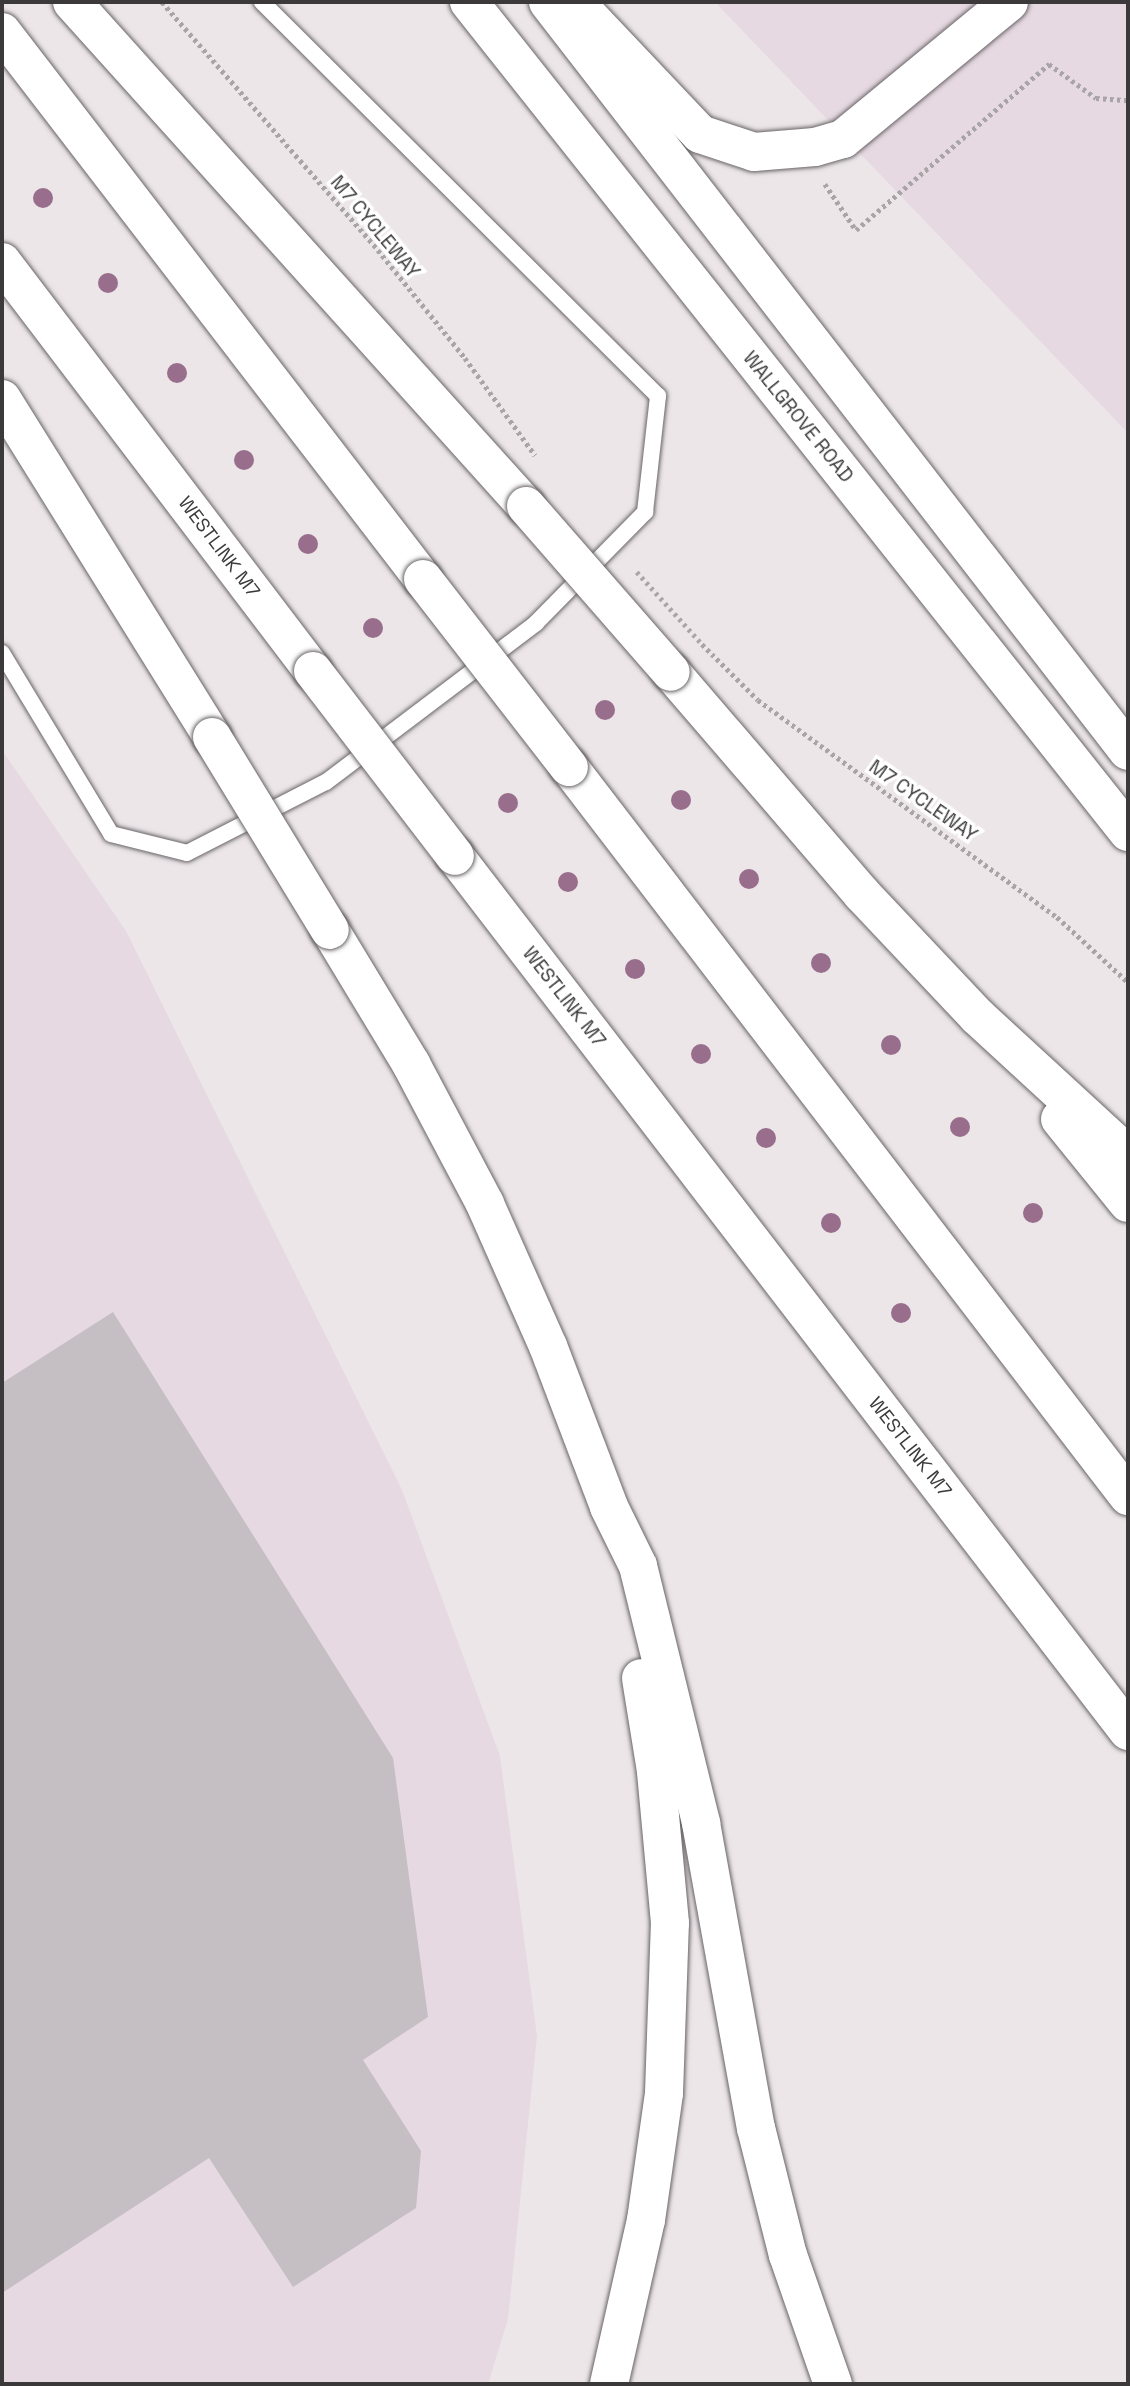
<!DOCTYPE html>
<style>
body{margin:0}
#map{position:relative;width:1130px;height:2386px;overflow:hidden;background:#ece6e9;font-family:"Space Grotesk",sans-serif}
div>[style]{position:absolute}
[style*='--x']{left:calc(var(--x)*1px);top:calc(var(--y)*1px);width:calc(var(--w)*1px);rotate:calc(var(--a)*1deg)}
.built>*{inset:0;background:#e6d9e1}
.building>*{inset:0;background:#c5bec2}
.path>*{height:4.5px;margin-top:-2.25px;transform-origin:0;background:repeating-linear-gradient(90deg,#a9a4a6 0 3.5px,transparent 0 7px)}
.roads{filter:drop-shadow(0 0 2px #696467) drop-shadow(0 0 2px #696467)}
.service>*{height:16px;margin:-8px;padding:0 8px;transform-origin:8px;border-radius:8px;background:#fff}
.secondary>*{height:38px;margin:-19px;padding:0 19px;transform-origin:19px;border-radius:19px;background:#fff}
.motorway>*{height:38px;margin:-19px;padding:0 19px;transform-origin:19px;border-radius:19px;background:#fff}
.path-bridge>*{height:4.5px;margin-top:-2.25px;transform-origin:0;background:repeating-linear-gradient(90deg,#a9a4a6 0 3.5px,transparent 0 7px)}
.bridges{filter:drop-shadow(0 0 2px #696467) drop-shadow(0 0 2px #696467)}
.motorway-bridge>*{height:38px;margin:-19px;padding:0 19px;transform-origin:19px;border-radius:19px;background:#fff}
.trees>*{width:20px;height:20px;margin:-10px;border-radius:50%;background:#986e8c}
span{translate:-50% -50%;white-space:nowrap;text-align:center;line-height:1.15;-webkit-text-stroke:7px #fff;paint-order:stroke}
.street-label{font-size:19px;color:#3b393a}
.frame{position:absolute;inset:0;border:4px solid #3b393a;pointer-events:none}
</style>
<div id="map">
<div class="built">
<i style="clip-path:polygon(715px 2px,1128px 2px,1128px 433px)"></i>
<i style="clip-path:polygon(2px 750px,126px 931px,402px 1490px,500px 1756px,537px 2036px,508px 2319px,488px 2384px,2px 2384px)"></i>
</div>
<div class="building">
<i style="clip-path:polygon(113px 1312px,393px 1758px,428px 2017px,363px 2060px,421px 2151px,416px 2208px,293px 2287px,209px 2158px,2px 2293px,2px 1383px)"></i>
</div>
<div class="path">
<i style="--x:162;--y:2;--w:329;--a:48.9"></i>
<i style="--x:378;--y:250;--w:139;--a:51.1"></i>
<i style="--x:465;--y:358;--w:120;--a:54.2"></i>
<i style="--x:825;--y:184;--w:55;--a:56"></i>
<i style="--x:856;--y:230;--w:255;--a:-40.7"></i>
<i style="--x:1049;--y:64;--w:58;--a:35.9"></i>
<i style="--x:1096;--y:98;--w:32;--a:4"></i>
<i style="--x:702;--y:644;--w:79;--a:45"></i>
<i style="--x:758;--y:700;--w:369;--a:36"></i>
<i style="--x:1057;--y:917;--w:96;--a:42.5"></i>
</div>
<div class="roads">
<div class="service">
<i style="--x:2;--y:653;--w:211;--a:58.9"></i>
<i style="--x:111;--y:834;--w:78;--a:14"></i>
<i style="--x:187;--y:853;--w:156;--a:-27.1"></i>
<i style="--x:326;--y:782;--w:263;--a:-37.1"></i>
<i style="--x:536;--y:623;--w:156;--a:-45.5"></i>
<i style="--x:645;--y:512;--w:117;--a:-83.6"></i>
<i style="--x:658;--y:396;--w:559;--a:-135.15"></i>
</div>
<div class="secondary">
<i style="--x:469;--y:2;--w:1060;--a:51.55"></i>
<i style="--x:548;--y:2;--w:947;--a:52.25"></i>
<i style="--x:579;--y:6;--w:176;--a:46.6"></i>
<i style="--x:700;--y:134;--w:57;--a:18.4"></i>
<i style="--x:754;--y:152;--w:61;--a:-4.7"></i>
<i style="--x:815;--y:147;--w:29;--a:-16"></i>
<i style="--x:843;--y:139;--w:215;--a:-39.5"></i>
</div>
<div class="motorway">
<i style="--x:72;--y:2;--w:678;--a:47.99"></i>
<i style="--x:2;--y:32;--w:690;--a:52.42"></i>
<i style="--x:2;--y:262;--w:514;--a:52.75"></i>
<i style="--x:2;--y:399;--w:398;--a:58.1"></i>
<i style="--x:671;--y:672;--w:293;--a:49.3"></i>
<i style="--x:862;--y:894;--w:168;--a:46.7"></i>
<i style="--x:977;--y:1016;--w:205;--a:42.6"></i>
<i style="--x:569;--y:767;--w:919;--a:52.52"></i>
<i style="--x:455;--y:856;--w:1104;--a:52.43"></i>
<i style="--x:330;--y:930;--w:157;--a:58.8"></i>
<i style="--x:411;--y:1064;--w:158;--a:62.1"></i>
<i style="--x:485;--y:1204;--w:155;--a:66.1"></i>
<i style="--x:548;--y:1346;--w:172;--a:69.2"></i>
<i style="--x:609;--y:1507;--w:66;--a:63.8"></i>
<i style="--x:638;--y:1566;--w:265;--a:76.2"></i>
<i style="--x:701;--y:1823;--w:310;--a:79.8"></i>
<i style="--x:756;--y:2128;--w:131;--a:75.9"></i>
<i style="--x:788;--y:2255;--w:137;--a:70.8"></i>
<i style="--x:1060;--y:1119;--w:108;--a:51"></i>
<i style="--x:609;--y:2384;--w:168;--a:-77.3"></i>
<i style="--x:646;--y:2220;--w:128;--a:-81.9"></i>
<i style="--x:664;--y:2093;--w:170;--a:-88"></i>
<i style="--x:670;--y:1923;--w:153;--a:-95.3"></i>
<i style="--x:656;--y:1771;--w:94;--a:-99.2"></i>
</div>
</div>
<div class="path-bridge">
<i style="--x:637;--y:572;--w:97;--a:47.9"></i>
</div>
<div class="bridges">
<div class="motorway-bridge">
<i style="--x:526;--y:506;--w:220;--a:48.9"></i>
<i style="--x:423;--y:579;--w:238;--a:52.2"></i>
<i style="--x:313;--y:671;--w:233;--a:52.5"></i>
<i style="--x:212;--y:737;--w:226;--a:58.6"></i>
</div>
</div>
<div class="trees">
<i style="left:43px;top:198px"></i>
<i style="left:108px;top:283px"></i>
<i style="left:177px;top:373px"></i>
<i style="left:244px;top:460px"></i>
<i style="left:308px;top:544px"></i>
<i style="left:373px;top:628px"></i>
<i style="left:605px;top:710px"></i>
<i style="left:681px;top:800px"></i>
<i style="left:508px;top:803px"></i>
<i style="left:749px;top:879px"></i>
<i style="left:568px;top:882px"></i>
<i style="left:821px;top:963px"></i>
<i style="left:635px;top:969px"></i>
<i style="left:891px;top:1045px"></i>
<i style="left:701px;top:1054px"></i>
<i style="left:960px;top:1127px"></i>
<i style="left:766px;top:1138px"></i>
<i style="left:1033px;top:1213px"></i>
<i style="left:831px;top:1223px"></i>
<i style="left:901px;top:1313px"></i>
</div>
<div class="street-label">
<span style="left:375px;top:227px;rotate:50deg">M7 CYCLEWAY</span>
<span style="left:798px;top:417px;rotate:51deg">WALLGROVE ROAD</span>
<span style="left:219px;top:547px;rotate:53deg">WESTLINK M7</span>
<span style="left:923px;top:801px;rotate:35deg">M7 CYCLEWAY</span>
<span style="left:564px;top:997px;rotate:52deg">WESTLINK M7</span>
<span style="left:910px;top:1447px;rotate:52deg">WESTLINK M7</span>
</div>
<div class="frame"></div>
</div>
